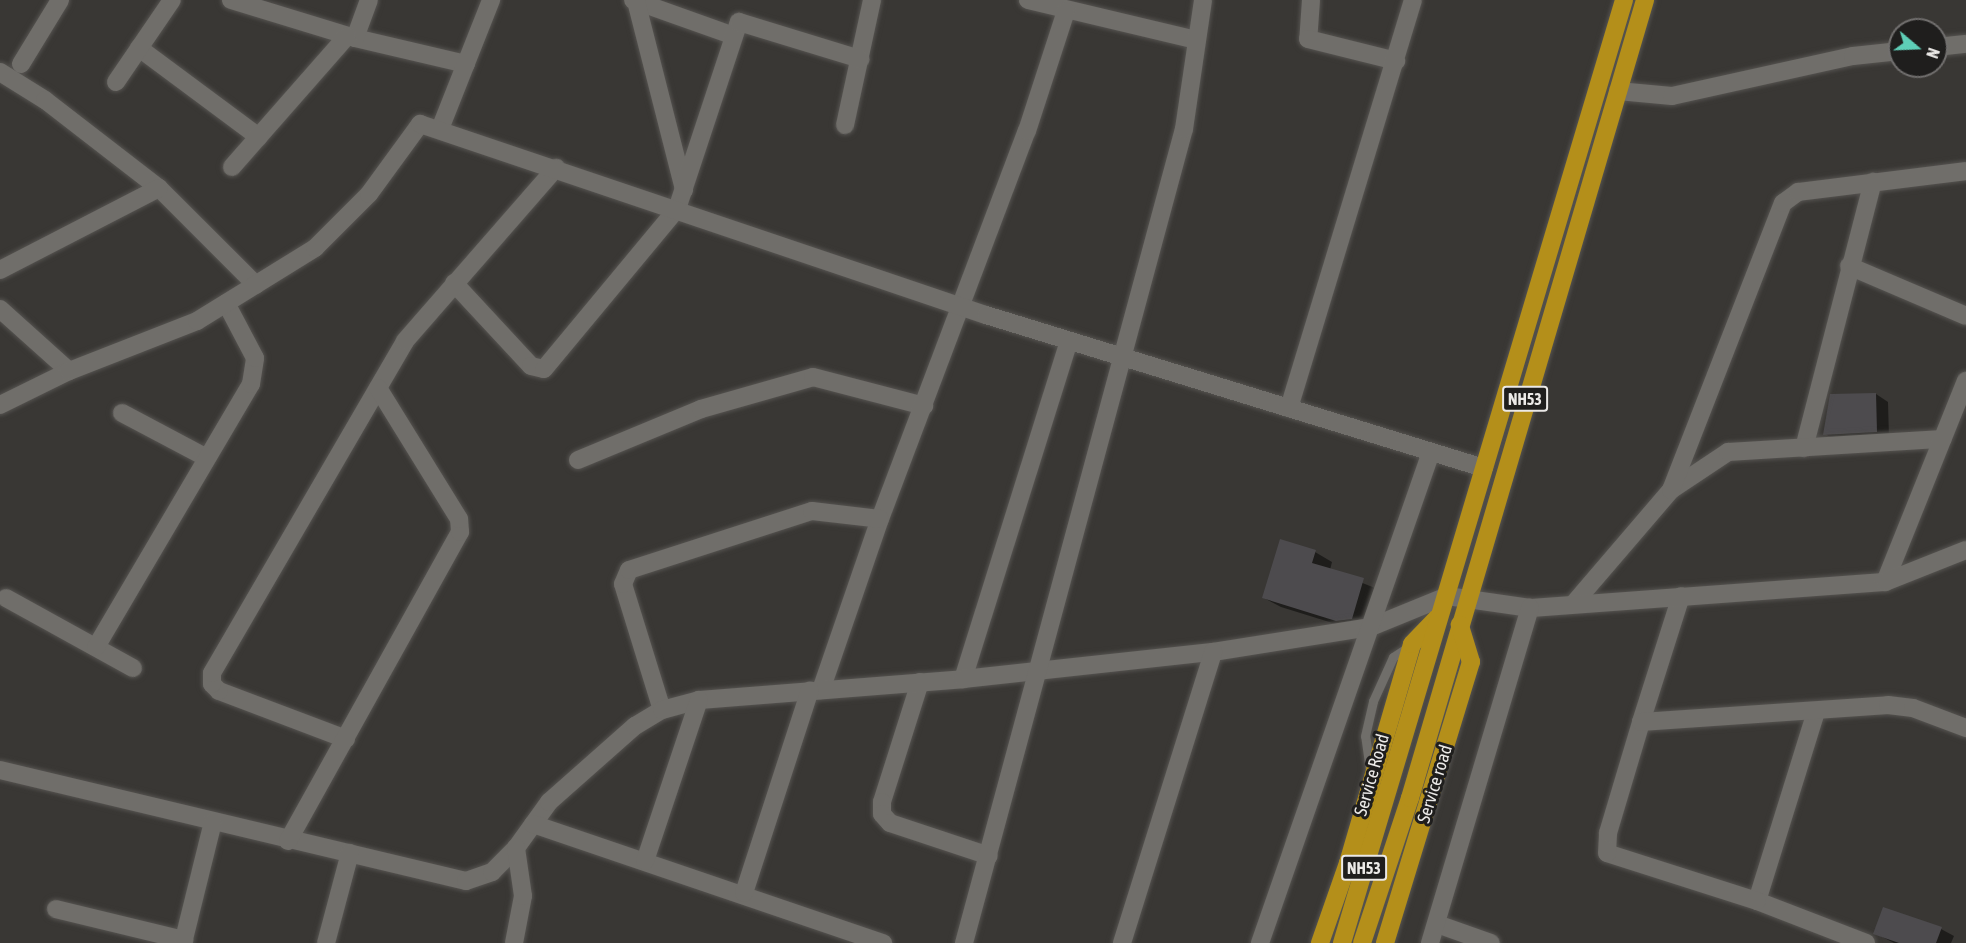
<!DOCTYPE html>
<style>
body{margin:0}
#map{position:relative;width:1966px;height:943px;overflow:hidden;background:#393734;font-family:"Asap Condensed",sans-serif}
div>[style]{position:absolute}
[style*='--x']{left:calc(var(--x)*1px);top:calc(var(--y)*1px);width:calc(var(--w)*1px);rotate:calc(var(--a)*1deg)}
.shadow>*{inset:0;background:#0007}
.building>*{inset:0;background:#4d4b4e}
.roads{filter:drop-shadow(0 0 2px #555350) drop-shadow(0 0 2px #555350)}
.service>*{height:9px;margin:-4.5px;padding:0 4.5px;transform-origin:4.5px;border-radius:4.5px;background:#706e6a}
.minor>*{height:18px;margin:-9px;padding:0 9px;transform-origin:9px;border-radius:9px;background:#706e6a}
.secondary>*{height:18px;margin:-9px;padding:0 9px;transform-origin:9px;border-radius:9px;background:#706e6a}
.trunk>*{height:18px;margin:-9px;padding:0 9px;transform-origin:9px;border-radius:9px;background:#b48f1a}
span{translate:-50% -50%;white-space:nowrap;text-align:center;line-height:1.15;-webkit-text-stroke:6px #1f1e1d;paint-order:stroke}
.shield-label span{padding:2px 4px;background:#1f1e1d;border:2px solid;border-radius:4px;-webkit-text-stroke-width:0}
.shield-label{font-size:16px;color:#ebe9e7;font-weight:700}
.street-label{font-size:18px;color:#ebe9e7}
.north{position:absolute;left:1888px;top:18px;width:60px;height:60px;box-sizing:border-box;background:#1f1e1d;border:2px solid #716f6e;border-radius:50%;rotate:109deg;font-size:16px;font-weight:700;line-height:24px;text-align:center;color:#ebe9e7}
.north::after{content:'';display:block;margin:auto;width:21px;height:27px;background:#5eceb7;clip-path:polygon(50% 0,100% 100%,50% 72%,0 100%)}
</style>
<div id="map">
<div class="shadow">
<i style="clip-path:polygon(1876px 394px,1888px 402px,1889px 438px,1838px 441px,1825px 434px)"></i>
<i style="clip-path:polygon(1315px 552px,1332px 562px,1330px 570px,1380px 590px,1369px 628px,1355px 630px,1281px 607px,1264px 598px)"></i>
<i style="clip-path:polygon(1941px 929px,1954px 936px,1951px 943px,1894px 943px,1875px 933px)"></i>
</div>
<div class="building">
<i style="clip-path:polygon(1876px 393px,1877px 432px,1823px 435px,1830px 394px)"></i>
<i style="clip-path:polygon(1280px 539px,1316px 550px,1312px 563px,1364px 578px,1352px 619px,1336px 621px,1262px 598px)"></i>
<i style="clip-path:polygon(1883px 907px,1942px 927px,1936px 943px,1899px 943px,1873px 934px)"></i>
</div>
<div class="roads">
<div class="service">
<i style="--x:1370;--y:770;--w:34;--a:-98"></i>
<i style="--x:1365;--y:736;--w:36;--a:-77"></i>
<i style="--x:1373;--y:701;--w:48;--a:-65.6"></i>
<i style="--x:1393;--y:657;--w:20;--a:-33"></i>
</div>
<div class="minor">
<i style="--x:231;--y:0;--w:130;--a:17"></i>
<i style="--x:355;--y:38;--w:114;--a:13.2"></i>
<i style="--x:633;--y:0;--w:107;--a:19.6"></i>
<i style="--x:1028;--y:0;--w:173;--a:13.4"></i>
<i style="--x:1311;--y:0;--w:39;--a:94"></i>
<i style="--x:1308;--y:39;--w:91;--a:14"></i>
<i style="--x:636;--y:1;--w:195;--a:75.7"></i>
<i style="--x:355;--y:38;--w:40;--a:-69.8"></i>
<i style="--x:1936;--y:47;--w:30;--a:-6"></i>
<i style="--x:139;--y:48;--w:149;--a:36.6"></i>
<i style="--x:21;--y:64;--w:75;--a:-58.6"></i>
<i style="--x:0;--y:72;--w:53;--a:31.9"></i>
<i style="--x:45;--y:100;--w:144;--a:37.7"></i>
<i style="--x:159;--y:188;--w:137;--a:45"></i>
<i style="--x:116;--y:82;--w:99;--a:-55.7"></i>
<i style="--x:1618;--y:91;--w:54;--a:5.3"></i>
<i style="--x:1672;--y:96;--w:185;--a:-12.5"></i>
<i style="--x:1853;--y:56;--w:47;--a:-6.1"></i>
<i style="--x:845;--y:125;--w:128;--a:-77.8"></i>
<i style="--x:440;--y:129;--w:139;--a:-68.4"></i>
<i style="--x:232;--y:167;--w:174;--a:-48.7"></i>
<i style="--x:1849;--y:266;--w:127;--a:23.1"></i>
<i style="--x:0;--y:270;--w:179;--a:-27.3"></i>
<i style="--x:454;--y:283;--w:113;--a:47.1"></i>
<i style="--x:531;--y:366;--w:13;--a:13"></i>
<i style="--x:544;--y:369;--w:208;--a:-50.3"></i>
<i style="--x:677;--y:209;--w:197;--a:-71.7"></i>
<i style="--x:739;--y:22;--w:127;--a:17"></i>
<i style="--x:0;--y:309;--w:93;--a:41.9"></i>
<i style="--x:1289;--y:408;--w:426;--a:-73.1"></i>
<i style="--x:122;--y:413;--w:96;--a:27.9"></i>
<i style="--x:1804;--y:448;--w:275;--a:-75.5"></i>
<i style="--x:578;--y:460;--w:133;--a:-22.5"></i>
<i style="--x:701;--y:409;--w:116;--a:-15.9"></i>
<i style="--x:813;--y:377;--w:115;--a:14.6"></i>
<i style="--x:1671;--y:490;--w:69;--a:-33.7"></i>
<i style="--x:1728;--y:452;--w:215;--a:-3.5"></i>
<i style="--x:1885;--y:582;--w:217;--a:-68.1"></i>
<i style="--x:6;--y:598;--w:145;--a:28.9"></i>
<i style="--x:1575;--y:602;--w:148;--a:-49.4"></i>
<i style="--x:1671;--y:490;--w:308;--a:-68.7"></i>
<i style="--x:1783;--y:203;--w:19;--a:-36"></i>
<i style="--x:1798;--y:192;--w:169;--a:-7.1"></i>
<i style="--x:96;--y:647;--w:305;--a:-59.5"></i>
<i style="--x:251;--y:384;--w:26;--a:-81"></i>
<i style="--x:255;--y:358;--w:62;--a:-117.8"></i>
<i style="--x:963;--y:679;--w:354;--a:-72.6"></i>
<i style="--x:920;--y:682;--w:126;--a:107.6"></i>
<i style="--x:882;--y:802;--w:12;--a:90"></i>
<i style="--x:882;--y:814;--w:12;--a:48"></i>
<i style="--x:890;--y:823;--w:104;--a:18.4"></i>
<i style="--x:821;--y:690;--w:181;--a:-71"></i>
<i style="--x:880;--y:519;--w:415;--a:-69.3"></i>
<i style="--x:1027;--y:131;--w:126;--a:-72"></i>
<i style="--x:662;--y:710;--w:132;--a:-107.2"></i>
<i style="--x:623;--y:584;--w:15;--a:-67"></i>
<i style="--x:629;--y:570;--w:192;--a:-17.9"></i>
<i style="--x:812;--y:511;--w:68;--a:6.7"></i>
<i style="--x:1641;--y:722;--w:132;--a:-72.4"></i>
<i style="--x:346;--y:739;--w:136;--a:-159.3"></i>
<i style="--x:219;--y:691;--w:10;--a:-135"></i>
<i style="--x:212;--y:684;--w:11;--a:-90"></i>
<i style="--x:212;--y:673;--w:384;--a:-59.8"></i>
<i style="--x:405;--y:341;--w:230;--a:-48.9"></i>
<i style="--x:0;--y:770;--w:479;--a:13.4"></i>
<i style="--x:466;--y:881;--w:28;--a:-19"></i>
<i style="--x:492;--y:872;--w:34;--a:-45"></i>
<i style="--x:516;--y:848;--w:57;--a:-54.3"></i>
<i style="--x:549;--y:802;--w:115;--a:-41.5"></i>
<i style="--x:635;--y:726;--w:31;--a:-31"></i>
<i style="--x:662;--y:710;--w:38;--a:-15"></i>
<i style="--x:699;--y:700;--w:265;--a:-4.5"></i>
<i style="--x:963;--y:679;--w:251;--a:-6.2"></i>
<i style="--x:1213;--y:652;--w:160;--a:-9"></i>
<i style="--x:1371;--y:627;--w:82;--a:-22.2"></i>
<i style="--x:1447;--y:596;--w:84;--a:8.2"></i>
<i style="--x:1530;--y:608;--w:356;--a:-4.2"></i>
<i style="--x:1885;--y:582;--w:87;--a:-21.6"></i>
<i style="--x:533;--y:824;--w:370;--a:18.8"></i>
<i style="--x:288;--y:841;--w:354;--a:-60.9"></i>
<i style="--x:460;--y:532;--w:13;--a:-94"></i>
<i style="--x:459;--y:519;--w:154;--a:-121.7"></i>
<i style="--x:645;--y:861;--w:170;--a:-71.5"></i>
<i style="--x:744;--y:893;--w:213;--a:-72"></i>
<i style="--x:1757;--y:901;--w:198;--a:-72.7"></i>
<i style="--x:56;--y:909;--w:132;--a:13.6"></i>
<i style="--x:1437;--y:924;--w:57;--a:19.4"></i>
<i style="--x:183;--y:943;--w:125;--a:-76.1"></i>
<i style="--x:326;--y:943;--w:93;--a:-75.1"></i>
<i style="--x:514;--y:943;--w:48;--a:-79.2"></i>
<i style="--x:523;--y:896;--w:49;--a:-98.3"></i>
<i style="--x:964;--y:943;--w:843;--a:-74.88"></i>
<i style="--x:1184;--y:129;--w:130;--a:-81.6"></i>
<i style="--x:1122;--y:943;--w:305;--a:-72.6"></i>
<i style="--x:1260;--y:943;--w:520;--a:-70.8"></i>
<i style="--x:1430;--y:943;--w:350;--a:-73.4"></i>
<i style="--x:1866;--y:943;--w:117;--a:-158.9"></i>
<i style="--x:1757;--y:901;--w:157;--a:-162.3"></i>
<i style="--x:1607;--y:853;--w:20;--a:-87"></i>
<i style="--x:1608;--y:833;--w:116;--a:-73.4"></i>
<i style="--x:1641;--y:722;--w:248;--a:-3.9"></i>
<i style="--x:1888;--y:705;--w:25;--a:7"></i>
<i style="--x:1913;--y:708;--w:57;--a:20.7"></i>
</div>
<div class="secondary">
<i style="--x:0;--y:405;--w:77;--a:-26.2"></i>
<i style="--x:69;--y:371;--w:137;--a:-21.3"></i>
<i style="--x:197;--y:321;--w:139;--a:-31.7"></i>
<i style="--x:315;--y:248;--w:76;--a:-45"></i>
<i style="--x:369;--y:194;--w:87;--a:-53.9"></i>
<i style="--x:420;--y:124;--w:597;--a:18.65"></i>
<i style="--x:986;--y:315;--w:521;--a:17.08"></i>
</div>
<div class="trunk">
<i style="--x:1320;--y:943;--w:85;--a:-70.7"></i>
<i style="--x:1348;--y:863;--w:228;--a:-73.7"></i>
<i style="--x:1412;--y:644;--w:36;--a:-46"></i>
<i style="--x:1342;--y:943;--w:984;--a:-73.35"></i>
<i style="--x:1362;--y:943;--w:153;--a:-71.7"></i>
<i style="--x:1410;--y:798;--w:832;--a:-73.59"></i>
<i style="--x:1385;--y:943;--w:294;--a:-73"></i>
<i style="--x:1471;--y:662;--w:39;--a:-107"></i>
</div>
</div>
<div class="shield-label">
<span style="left:1525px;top:399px">NH53</span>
<span style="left:1364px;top:868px">NH53</span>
</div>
<div class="street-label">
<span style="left:1372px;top:775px;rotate:-74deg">Service Road</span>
<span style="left:1435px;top:784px;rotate:-73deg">Service road</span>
</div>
<div class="north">N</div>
</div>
